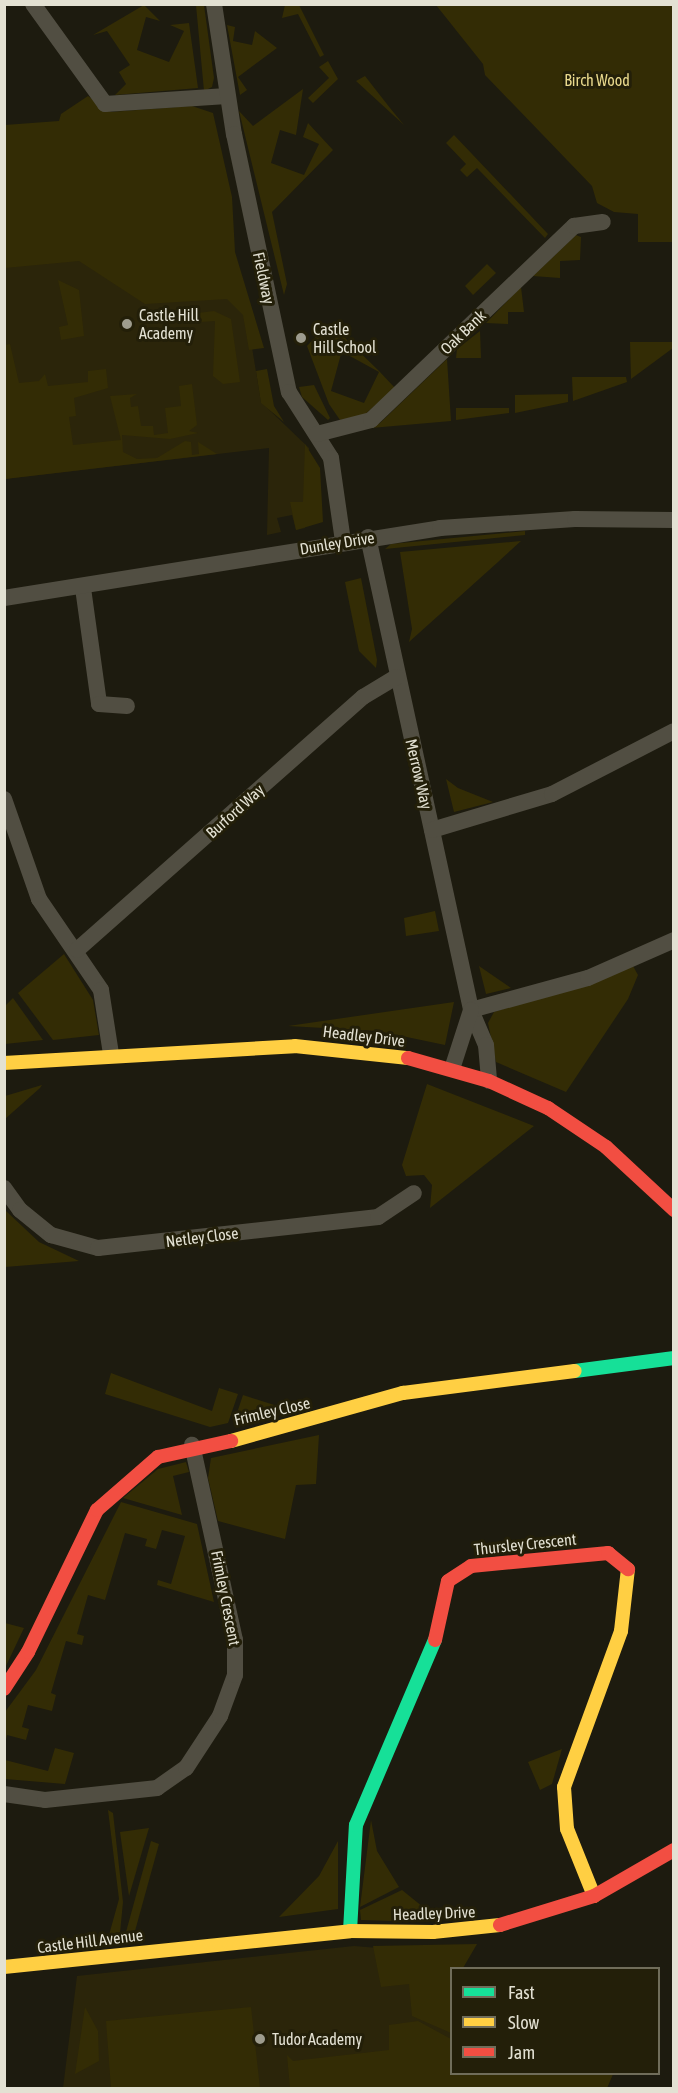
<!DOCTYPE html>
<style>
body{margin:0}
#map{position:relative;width:678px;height:2093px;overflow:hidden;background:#1d1b0f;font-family:"Asap Condensed",sans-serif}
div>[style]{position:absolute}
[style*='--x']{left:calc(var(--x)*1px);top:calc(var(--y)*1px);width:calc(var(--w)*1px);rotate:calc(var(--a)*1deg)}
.built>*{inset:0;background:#2b250a}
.green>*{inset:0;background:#332c05}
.street>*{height:16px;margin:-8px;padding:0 8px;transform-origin:8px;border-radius:8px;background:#514e42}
.fast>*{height:14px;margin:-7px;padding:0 7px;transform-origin:7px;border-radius:7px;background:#16e098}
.slow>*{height:14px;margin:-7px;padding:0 7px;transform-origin:7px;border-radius:7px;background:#ffcf43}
.jam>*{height:14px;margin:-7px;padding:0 7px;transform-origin:7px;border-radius:7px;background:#f24e42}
.dots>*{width:16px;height:16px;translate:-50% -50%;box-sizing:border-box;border:3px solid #231f09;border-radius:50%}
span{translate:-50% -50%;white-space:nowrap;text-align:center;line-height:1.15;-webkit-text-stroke:6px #231f09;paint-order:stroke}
.park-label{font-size:16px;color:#e9d98d}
.street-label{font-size:16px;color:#e3e1d3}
.poi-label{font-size:16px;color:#e3e1d3}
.left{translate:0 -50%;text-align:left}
.frame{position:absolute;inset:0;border:6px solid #e3e1d3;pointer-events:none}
.legend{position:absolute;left:450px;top:1967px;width:210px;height:108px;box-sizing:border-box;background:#231f09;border:2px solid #706d5a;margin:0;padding:8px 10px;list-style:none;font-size:18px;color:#e3e1d3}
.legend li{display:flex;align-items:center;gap:12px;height:30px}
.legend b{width:30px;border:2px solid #706d5a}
</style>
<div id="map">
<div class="built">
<i style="clip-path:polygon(5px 125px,244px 299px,261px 402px,309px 448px,305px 528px,296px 530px,292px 515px,277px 518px,281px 532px,267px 535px,269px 448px,5px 479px)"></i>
<i style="clip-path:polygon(354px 1946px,390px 1949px,451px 1970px,452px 2074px,613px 2074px,607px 2088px,63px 2088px,77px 1976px)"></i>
</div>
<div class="green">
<i style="clip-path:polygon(144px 5px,160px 21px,146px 17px,137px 50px,169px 62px,184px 31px,170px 25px,189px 23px,198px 88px,115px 95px,126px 84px,119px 72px,130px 65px,107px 31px,93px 35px)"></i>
<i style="clip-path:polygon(196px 5px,204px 5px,214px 78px,212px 87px,204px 91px)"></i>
<i style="clip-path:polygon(285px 5px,299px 5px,324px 55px,320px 57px,298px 14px,282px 18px)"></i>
<i style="clip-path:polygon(436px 5px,673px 5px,673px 242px,638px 242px,638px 214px,614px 212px,597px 203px,592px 186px,485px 75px,483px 64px)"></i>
<i style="clip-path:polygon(227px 25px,235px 27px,233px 41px,252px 45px,255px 31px,277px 48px,238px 77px,247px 90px,240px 95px)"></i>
<i style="clip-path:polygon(328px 61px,338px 79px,313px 103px,308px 98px,329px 78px,319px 67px)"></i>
<i style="clip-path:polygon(365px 76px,390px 108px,404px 125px,356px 81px)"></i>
<i style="clip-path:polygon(303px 89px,296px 135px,280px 130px,271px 163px,304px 175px,319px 144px,303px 137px,308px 123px,333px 150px,272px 212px,287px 284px,284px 295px,239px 111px,253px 126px)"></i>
<i style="clip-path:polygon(88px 96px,111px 112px,192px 106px,213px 113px,232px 197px,235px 252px,264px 348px,249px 350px,243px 315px,227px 299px,145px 304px,79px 261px,5px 268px,5px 125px,59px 121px,61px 114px)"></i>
<i style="clip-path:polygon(454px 135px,548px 234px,545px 238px,477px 168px,467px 177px,460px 170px,466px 164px,446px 143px)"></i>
<i style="clip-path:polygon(576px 235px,581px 237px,580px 260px,560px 261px,560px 278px,533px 276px)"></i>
<i style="clip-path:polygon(487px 264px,496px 273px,473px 295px,465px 286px)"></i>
<i style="clip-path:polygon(58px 280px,79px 290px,84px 336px,61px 340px,59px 327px,68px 325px)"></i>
<i style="clip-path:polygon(521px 287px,524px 312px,508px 312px,508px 324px,486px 323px)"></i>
<i style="clip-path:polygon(214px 311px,231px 319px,240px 382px,223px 384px,213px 376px,215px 321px,200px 322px,199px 314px,125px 322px)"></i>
<i style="clip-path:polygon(480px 331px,481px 358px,456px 358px,457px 349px)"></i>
<i style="clip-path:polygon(320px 332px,341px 354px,331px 391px,364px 403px,379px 372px,348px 355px,333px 339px,340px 333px,379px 371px,395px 388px,363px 416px,340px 420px,329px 404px,307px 346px)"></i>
<i style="clip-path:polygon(630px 342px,673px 342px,673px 348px,631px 379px)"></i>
<i style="clip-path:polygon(10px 344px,19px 383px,39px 381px,45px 374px,48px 386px,88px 382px,88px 371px,106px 369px,108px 388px,74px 398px,76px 416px,69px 417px,73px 445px,121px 440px,110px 396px,137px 394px,130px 398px,131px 407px,138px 406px,141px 426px,153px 426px,154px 435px,168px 433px,165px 408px,181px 406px,179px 386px,192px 384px,197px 425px,189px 431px,198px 433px,170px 439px,122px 435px,123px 452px,137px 459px,157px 458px,185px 441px,191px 442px,192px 455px,199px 454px,198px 442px,217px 454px,5px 479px,4px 345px)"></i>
<i style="clip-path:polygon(447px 359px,451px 421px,371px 428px,380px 423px)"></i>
<i style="clip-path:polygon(267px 369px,274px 406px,284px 422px,261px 403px,256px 371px)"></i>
<i style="clip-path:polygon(572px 377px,626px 377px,627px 382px,573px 401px)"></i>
<i style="clip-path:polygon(314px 385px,330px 418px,328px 420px,302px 397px,299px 387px)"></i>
<i style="clip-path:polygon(568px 394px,568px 402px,515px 413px,515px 395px)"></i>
<i style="clip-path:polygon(456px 408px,509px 408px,509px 413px,456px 420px)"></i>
<i style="clip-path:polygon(305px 444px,320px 468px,323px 522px,296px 530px,290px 502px,303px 502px)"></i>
<i style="clip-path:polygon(525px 531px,525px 535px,385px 549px,391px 544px)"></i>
<i style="clip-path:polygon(521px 541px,498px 562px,409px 642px,412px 629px,400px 552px)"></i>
<i style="clip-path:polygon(361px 578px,377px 660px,376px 668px,359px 651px,345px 582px)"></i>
<i style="clip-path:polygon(446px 779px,458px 788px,493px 802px,454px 812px)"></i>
<i style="clip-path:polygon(435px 911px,439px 931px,406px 936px,404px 918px)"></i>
<i style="clip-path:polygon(64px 954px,93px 1000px,99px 1035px,53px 1040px,18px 993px)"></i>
<i style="clip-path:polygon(479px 966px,511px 988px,486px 994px)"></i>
<i style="clip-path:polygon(633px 966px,638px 975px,628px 999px,566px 1092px,496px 1062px,488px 1023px,494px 1012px)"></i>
<i style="clip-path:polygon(13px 998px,43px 1040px,5px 1044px,5px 1006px)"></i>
<i style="clip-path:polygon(454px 1002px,445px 1045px,378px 1031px,288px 1026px)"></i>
<i style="clip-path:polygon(427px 1084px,534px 1126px,430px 1208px,432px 1185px,424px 1175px,406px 1176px,402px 1165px)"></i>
<i style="clip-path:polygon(42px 1085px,40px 1088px,5px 1119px,5px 1096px)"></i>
<i style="clip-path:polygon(5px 1210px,39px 1242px,79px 1261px,5px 1267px)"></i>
<i style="clip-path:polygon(111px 1373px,212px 1411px,219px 1388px,238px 1394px,228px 1423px,210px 1427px,105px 1394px)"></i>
<i style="clip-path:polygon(243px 1395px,296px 1412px,234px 1422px)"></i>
<i style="clip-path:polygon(319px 1435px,316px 1484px,296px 1485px,285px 1539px,218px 1521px,208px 1478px,211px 1458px)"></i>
<i style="clip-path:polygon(186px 1462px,189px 1472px,173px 1476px,182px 1515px,123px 1498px,158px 1469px)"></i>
<i style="clip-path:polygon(121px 1502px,197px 1524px,214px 1602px,157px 1585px,158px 1580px,171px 1584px,185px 1536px,162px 1530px,156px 1549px,145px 1546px,147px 1539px,125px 1533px,105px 1600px,88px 1595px,77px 1634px,84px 1636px,82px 1645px,66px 1641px,51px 1693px,56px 1695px,52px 1711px,28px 1705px,22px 1727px,29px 1729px,26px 1740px,7px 1735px,5px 1744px,5px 1712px,36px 1670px)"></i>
<i style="clip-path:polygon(5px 1623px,24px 1628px,5px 1668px)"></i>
<i style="clip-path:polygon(55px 1748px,74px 1753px,65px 1784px,5px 1779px,5px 1760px,48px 1771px)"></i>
<i style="clip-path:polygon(562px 1749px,552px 1784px,540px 1790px,528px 1762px)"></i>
<i style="clip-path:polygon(108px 1810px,113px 1813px,123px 1902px,120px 1933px,109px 1935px,119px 1899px)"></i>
<i style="clip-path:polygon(371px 1820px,377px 1851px,399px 1887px,360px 1907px)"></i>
<i style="clip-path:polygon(149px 1828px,129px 1896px,120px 1832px)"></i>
<i style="clip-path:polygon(151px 1841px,159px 1844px,135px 1931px,126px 1932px)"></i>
<i style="clip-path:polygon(338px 1841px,338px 1909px,279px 1917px,319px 1876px)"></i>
<i style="clip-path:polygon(402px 1890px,428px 1911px,426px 1922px,361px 1920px,360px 1910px)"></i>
<i style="clip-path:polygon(477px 1944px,463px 1968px,452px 1968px,451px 2033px,412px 2016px,409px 1984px,381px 1987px,373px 1946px)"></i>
<i style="clip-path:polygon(85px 2007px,98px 2031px,99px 2061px,75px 2074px)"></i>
<i style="clip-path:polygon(251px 2007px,260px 2088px,111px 2088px,106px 2021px)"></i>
<i style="clip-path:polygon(418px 2021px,451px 2039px,452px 2074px,613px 2074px,607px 2088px,290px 2088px,287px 2055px,293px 2061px,389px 2050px,389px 2025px)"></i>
</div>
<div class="street">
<i style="--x:33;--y:4;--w:123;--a:54.2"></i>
<i style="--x:105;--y:104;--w:122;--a:-3.8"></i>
<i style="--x:214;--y:4;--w:132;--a:81.3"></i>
<i style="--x:234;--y:134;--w:264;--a:78"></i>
<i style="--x:289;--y:392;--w:78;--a:57.5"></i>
<i style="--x:331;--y:458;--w:84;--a:81.8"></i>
<i style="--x:317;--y:434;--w:56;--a:-14.5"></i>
<i style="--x:371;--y:420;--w:281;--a:-43.7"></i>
<i style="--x:574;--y:226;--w:29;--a:-8"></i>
<i style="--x:368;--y:537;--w:484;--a:77.7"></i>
<i style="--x:471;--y:1010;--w:38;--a:67"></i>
<i style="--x:486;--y:1045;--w:36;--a:85"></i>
<i style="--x:83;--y:588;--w:117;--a:82.1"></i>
<i style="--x:99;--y:704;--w:28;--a:4"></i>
<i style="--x:4;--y:598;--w:442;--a:-9.1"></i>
<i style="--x:440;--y:528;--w:135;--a:-3.8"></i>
<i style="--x:575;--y:519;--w:99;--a:0.6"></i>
<i style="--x:4;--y:799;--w:106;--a:70.7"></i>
<i style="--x:39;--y:899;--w:110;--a:55.7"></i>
<i style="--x:101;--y:990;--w:65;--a:81.1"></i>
<i style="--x:432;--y:830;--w:125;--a:-16.7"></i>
<i style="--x:552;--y:794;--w:137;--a:-27.3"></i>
<i style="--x:77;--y:950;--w:382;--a:-41.5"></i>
<i style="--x:363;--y:697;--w:39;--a:-31"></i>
<i style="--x:471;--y:1010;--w:121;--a:-15.3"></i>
<i style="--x:588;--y:978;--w:94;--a:-23.8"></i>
<i style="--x:452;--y:1069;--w:62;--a:-72.1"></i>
<i style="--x:4;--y:1188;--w:27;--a:54"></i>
<i style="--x:20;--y:1210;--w:40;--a:39"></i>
<i style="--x:51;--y:1235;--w:49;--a:15.5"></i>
<i style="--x:98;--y:1248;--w:282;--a:-6.3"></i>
<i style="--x:378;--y:1217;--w:43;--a:-33.7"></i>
<i style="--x:4;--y:1794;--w:41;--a:8.3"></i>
<i style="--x:45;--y:1800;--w:113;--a:-6.1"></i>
<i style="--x:157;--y:1788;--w:35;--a:-35"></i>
<i style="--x:186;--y:1768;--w:62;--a:-56.8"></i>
<i style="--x:220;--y:1716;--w:44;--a:-69.9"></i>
<i style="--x:235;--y:1675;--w:35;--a:-90"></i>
<i style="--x:235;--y:1640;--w:200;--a:-102.4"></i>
</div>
<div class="fast">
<i style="--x:575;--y:1371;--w:100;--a:-7.5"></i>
<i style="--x:350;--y:1931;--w:106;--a:-86.8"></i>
<i style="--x:356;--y:1825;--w:201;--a:-66.9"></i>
</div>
<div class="slow">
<i style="--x:4;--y:1063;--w:291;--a:-3.3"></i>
<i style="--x:295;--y:1046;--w:114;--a:6.1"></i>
<i style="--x:231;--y:1441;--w:179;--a:-15.6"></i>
<i style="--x:403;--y:1393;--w:173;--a:-7.3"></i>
<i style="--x:594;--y:1896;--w:72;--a:-111.9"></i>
<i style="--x:567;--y:1829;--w:42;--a:-94.1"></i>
<i style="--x:564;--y:1787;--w:166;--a:-69.9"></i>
<i style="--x:621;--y:1631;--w:62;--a:-83.6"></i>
<i style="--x:4;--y:1967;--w:348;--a:-5.9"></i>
<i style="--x:350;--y:1931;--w:83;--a:0.7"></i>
<i style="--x:433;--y:1932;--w:67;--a:-6"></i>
</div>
<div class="jam">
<i style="--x:408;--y:1058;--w:84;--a:15.9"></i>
<i style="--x:489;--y:1081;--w:65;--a:24.6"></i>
<i style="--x:548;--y:1108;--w:70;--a:33.9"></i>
<i style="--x:606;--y:1147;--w:93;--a:42.8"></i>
<i style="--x:435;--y:1640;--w:60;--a:-77.6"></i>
<i style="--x:448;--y:1581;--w:27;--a:-33"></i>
<i style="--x:471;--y:1566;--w:138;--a:-5.4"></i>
<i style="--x:608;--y:1553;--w:26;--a:39"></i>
<i style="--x:4;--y:1689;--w:44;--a:-57"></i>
<i style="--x:28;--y:1652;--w:158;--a:-64.1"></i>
<i style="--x:97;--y:1510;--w:81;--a:-41"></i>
<i style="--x:158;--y:1457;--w:75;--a:-12.4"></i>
<i style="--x:500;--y:1925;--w:98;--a:-17.1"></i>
<i style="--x:594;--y:1896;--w:92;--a:-29.9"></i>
</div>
<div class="dots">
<i style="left:127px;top:324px;background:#9e9c8e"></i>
<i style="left:301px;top:338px;background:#9e9c8e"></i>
<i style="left:260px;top:2039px;background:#9e9c8e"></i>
</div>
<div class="park-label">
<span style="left:597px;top:80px">Birch Wood</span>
</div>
<div class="street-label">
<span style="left:264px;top:278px;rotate:78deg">Fieldway</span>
<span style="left:463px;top:332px;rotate:-44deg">Oak Bank</span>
<span style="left:337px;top:543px;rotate:-9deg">Dunley Drive</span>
<span style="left:419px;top:774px;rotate:77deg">Merrow Way</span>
<span style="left:235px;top:811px;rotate:-42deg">Burford Way</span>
<span style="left:364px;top:1036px;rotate:7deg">Headley Drive</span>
<span style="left:202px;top:1237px;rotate:-7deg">Netley Close</span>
<span style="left:272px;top:1411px;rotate:-13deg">Frimley Close</span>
<span style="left:525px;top:1544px;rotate:-6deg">Thursley Crescent</span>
<span style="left:226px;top:1598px;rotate:79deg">Frimley Crescent</span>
<span style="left:434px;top:1913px;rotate:-2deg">Headley Drive</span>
<span style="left:90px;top:1941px;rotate:-7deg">Castle Hill Avenue</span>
</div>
<div class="poi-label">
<span class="left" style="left:139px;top:324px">Castle Hill<br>Academy</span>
<span class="left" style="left:313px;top:338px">Castle<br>Hill School</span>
<span class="left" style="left:272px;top:2039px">Tudor Academy</span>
</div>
<div class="frame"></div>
<ul class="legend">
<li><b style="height:8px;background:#16e098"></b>Fast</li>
<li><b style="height:8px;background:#ffcf43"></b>Slow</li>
<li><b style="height:8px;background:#f24e42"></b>Jam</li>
</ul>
</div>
